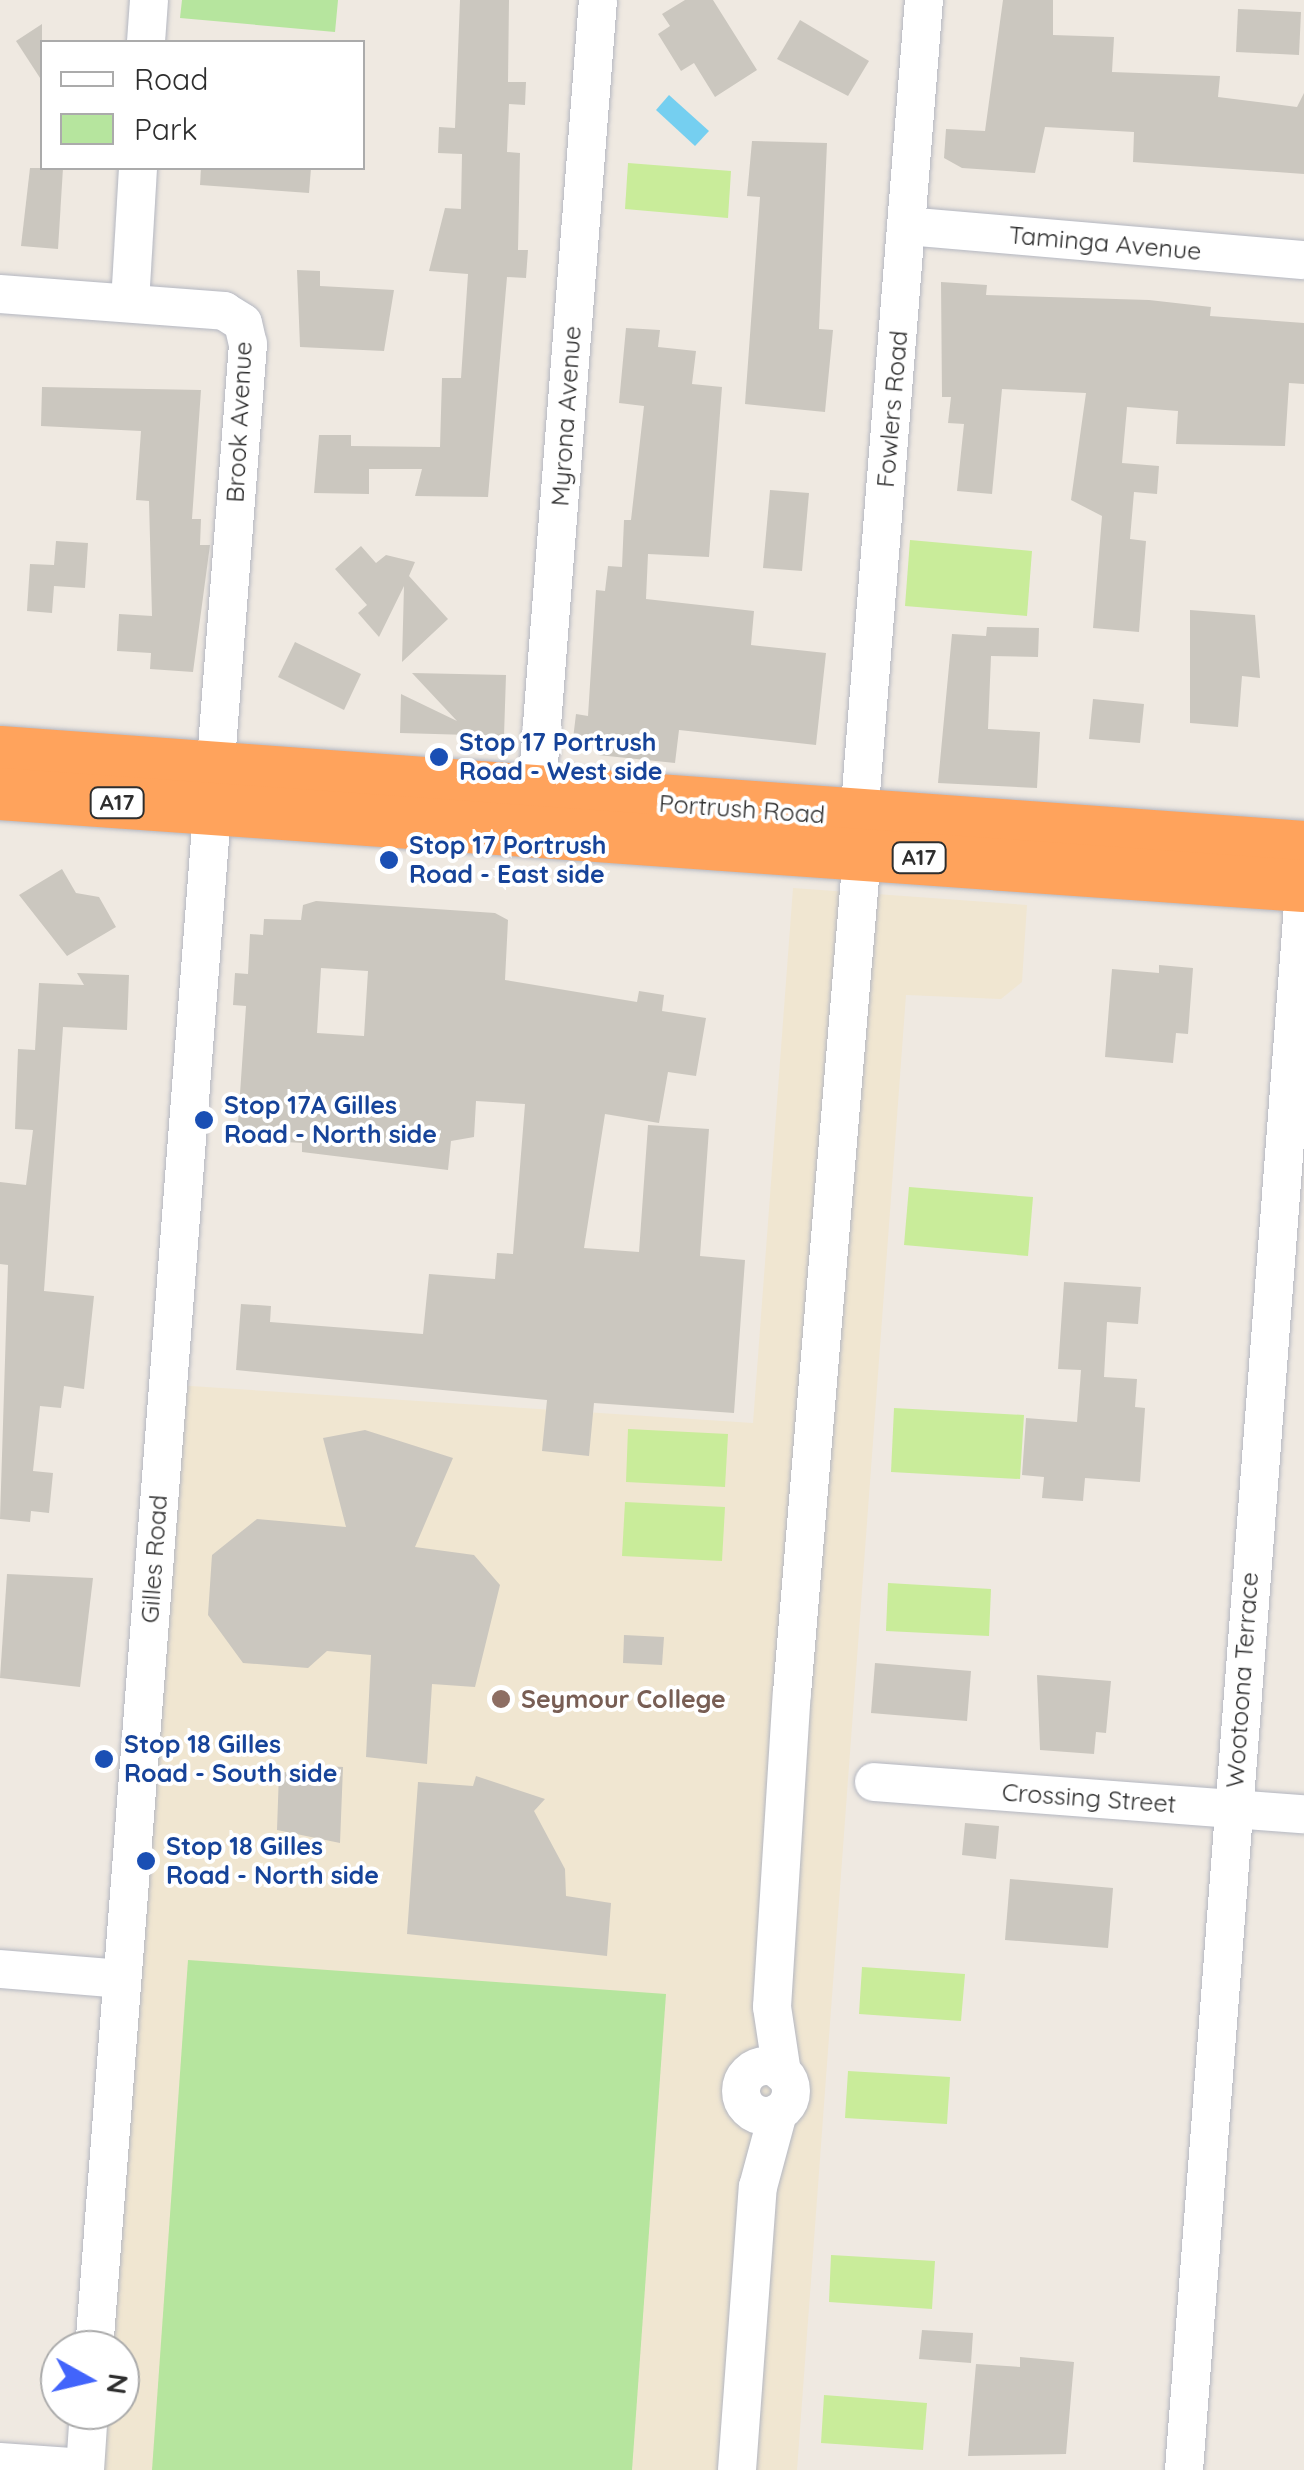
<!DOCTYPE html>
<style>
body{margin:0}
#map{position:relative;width:1304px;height:2470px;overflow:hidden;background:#efe9e1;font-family:Quicksand,sans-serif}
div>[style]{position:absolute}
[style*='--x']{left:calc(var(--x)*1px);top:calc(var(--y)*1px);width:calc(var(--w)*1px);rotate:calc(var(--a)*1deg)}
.education>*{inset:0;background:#f0e6d1}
.green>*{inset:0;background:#b6e59e}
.pitch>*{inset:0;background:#c9ec9a}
.water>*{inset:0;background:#75cff0}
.building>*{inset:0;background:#cbc7bf}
.roads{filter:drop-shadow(0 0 2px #b4b7c1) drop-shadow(0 0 2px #b4b7c1)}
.minor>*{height:38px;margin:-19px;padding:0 19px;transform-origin:19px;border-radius:19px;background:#fff}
.minor>.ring{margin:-19px;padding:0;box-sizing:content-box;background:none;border:38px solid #fff;border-radius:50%}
.highway>*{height:52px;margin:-26px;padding:0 26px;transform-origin:26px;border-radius:26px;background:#ffa35c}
.dots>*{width:28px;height:28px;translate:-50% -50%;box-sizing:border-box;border:5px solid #fff;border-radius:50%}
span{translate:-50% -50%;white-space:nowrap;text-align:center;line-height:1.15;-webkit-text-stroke:8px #fff;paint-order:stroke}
.shield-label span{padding:2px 8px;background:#fff;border:2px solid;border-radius:8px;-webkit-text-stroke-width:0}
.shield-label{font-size:22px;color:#2e2e2e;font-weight:700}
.street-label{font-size:25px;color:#2e2e2e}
.transit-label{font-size:25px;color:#164399;font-weight:700}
.left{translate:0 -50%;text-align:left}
.education-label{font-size:25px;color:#785e54;font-weight:700}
.legend{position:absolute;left:40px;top:40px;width:325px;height:130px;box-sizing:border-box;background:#fff;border:2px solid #ababab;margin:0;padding:12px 18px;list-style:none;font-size:30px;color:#2e2e2e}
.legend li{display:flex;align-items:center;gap:20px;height:50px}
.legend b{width:50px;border:2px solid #ababab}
.north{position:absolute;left:40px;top:2330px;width:100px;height:100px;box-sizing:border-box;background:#fff;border:2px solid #ababab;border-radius:50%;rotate:98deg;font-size:28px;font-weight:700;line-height:40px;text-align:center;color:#2e2e2e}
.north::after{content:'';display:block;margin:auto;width:35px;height:45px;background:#4264fb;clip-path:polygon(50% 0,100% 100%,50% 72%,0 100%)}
</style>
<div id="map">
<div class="education">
<i style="clip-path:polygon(793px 888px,1027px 905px,1022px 982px,1001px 999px,906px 995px,797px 2470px,85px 2470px,89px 2410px,120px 2410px,120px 2350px,94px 2350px,175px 1385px,753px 1423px)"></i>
</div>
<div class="green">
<i style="clip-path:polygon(182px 0,338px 0,335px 32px,180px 18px)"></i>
<i style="clip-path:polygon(188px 1960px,666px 1994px,632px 2470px,152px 2470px)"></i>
</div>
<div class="pitch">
<i style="clip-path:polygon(628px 163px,731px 171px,728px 218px,625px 209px)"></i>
<i style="clip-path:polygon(910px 540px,1032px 551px,1027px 616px,905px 606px)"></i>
<i style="clip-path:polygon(909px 1187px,1033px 1197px,1028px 1256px,904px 1245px)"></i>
<i style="clip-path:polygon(894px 1408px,1024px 1415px,1020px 1479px,891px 1472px)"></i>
<i style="clip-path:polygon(628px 1429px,728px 1434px,725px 1487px,626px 1482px)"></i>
<i style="clip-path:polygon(625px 1502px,725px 1507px,722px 1561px,622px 1556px)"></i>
<i style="clip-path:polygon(888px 1583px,991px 1589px,989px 1636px,886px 1631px)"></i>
<i style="clip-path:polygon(862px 1967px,965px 1974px,961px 2021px,859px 2014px)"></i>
<i style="clip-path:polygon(848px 2071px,950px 2077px,947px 2124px,845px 2118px)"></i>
<i style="clip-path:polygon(831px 2255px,935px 2261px,932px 2309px,829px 2302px)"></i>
<i style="clip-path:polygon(824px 2395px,927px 2403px,923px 2450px,821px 2443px)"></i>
</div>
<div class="water">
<i style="clip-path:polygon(669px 95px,709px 131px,695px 146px,656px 110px)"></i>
</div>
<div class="building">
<i style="clip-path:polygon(460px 0,509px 0,508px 82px,526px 82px,525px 105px,509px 104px,507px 152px,520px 153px,518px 250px,528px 250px,526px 278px,507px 277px,488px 497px,415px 496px,422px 469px,369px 469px,369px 494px,314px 493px,319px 435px,351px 435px,351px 446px,440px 447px,442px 378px,461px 378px,468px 274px,429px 271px,445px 208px,461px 209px,462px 154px,438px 153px,439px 127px,455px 128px)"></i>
<i style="clip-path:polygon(685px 0,713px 0,757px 70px,715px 97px,694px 63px,681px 71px,658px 34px,670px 26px,662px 14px)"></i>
<i style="clip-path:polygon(1003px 0,1053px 0,1053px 35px,1114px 37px,1112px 72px,1220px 76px,1218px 97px,1297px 107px,1304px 93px,1304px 174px,1133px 162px,1134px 132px,1045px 127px,1035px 173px,962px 168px,944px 158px,946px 129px,985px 131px)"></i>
<i style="clip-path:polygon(1238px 9px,1301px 12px,1299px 55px,1236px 52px)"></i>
<i style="clip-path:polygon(800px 20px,869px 61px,848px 96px,777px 59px)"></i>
<i style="clip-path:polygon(42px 24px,42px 81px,16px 41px)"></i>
<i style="clip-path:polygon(752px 141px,827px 143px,819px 329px,833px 330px,825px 412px,745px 404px,760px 197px,747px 196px)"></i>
<i style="clip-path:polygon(30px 168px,63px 168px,58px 249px,21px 246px)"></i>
<i style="clip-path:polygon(201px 168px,311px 168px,309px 193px,200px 185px)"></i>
<i style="clip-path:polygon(297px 270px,320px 271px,320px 286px,394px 290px,384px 351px,300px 347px)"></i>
<i style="clip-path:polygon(941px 282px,987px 285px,986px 295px,1149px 300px,1211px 307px,1210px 316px,1304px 323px,1304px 384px,1289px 383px,1285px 446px,1176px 444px,1178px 411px,1127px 407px,1122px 463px,1159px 466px,1157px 494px,1134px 492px,1130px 539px,1146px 541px,1139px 632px,1093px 628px,1102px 516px,1071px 500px,1086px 393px,1002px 389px,992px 494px,957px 491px,964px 424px,948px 423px,951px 397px,942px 397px)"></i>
<i style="clip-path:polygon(626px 328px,660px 330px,658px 347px,696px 351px,692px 384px,722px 387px,709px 557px,648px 554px,646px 599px,754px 611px,751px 645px,826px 653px,816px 745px,679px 730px,675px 763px,598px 755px,599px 742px,573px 739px,576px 714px,588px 716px,596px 590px,605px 591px,608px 566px,622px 567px,624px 520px,631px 520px,644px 406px,619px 403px)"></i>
<i style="clip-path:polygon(42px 387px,201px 390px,192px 519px,201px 519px,200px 545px,210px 545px,193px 672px,150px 669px,151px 653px,117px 651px,119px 614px,152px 616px,149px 501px,136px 500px,141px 431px,41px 426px)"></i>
<i style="clip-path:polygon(770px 490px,809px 493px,802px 571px,763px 568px)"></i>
<i style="clip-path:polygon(56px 541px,88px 543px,85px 588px,54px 586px,52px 613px,27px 611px,30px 564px,54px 565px)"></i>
<i style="clip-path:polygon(361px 546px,376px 563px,386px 555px,415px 562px,409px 576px,448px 619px,402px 662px,404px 586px,379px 637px,358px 613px,367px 605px,335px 569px)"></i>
<i style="clip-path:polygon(1190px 610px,1255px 615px,1260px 678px,1242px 676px,1238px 727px,1190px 723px)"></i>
<i style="clip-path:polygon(987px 627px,1039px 628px,1038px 657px,991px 656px,988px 729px,1040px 732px,1037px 788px,938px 783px,952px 634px,986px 636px)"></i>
<i style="clip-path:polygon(295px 642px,361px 674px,344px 710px,278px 677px)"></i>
<i style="clip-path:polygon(412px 673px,506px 675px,504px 736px,400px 733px,401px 694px,457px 721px)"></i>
<i style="clip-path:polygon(1093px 699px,1144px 704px,1140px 743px,1089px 739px)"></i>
<i style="clip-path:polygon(62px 869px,76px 893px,99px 897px,116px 927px,67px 956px,19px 895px)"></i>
<i style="clip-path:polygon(evenodd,316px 901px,495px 913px,508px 920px,505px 980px,637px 1002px,639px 991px,664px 995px,662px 1011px,706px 1018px,696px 1076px,668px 1072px,659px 1123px,605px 1114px,584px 1248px,639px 1252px,648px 1125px,709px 1129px,700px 1256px,745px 1260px,734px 1413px,594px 1403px,589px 1456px,542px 1451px,547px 1400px,236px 1370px,241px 1304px,271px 1306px,270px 1322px,423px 1334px,429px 1274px,495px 1279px,497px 1253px,513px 1254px,525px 1104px,476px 1101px,474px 1137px,451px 1141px,448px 1170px,302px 1152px,302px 1143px,254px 1140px,238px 1123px,246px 1006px,233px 1005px,235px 973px,248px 974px,250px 934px,263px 935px,264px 919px,301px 920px,303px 905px,316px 901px,321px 968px,368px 971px,364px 1036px,317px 1033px,321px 968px)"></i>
<i style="clip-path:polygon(1159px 965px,1193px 968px,1188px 1034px,1176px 1033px,1173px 1063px,1105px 1057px,1112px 969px,1159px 973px)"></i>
<i style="clip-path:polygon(77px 973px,129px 975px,127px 1030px,63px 1027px,44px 1291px,94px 1296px,84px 1389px,64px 1386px,61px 1408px,40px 1406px,33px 1471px,53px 1473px,49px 1513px,31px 1511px,30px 1522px,0 1519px,8px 1265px,0 1264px,0 1182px,26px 1185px,33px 1130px,15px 1129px,18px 1049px,35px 1050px,39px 983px,84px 985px)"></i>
<i style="clip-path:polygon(1064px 1282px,1141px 1287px,1138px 1324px,1107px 1322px,1104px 1377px,1137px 1379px,1135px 1407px,1145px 1408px,1140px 1482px,1085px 1478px,1083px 1501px,1042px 1498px,1044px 1477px,1022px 1475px,1026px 1418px,1077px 1422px,1081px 1370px,1058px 1369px)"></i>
<i style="clip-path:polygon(365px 1430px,453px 1458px,415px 1547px,474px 1555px,500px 1585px,475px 1687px,432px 1684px,427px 1764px,366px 1757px,371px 1655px,327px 1651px,308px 1668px,243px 1663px,208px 1615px,212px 1555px,257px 1519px,346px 1527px,323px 1438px)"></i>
<i style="clip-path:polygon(7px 1574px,93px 1578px,80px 1687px,0 1678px)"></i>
<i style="clip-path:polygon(624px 1635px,664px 1637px,662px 1665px,623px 1663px)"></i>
<i style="clip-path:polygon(875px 1663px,971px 1671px,967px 1721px,871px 1713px)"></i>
<i style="clip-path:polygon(1037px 1675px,1111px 1681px,1106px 1733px,1096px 1732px,1094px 1754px,1040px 1750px)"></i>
<i style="clip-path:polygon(310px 1765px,343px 1767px,340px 1843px,277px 1830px,279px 1772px,310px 1773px)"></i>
<i style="clip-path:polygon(476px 1776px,545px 1799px,534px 1811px,565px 1869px,566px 1896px,611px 1903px,607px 1956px,407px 1934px,418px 1782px,473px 1786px)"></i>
<i style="clip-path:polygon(965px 1823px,999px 1826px,996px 1859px,962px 1855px)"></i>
<i style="clip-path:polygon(1010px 1879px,1113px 1888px,1108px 1948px,1005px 1940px)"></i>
<i style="clip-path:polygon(922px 2330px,973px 2333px,971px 2363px,919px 2359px)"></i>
<i style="clip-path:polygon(1020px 2357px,1074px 2362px,1066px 2454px,968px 2456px,976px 2364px,1020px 2367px)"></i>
</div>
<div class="roads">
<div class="minor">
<i style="--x:146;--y:42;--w:42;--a:-85.9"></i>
<i style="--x:906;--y:226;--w:399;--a:4.9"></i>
<i style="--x:0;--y:294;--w:225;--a:4.3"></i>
<i style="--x:224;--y:311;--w:22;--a:32"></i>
<i style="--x:243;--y:323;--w:22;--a:77"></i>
<i style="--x:248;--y:344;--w:2012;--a:94.39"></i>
<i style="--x:130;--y:303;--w:135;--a:-86.6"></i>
<i style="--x:535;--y:815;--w:817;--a:-85.58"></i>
<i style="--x:859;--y:818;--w:821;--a:-85.46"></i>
<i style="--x:874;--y:1782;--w:431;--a:4.3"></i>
<i style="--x:0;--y:1969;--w:122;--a:4.7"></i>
<i class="ring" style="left:741px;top:2066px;width:12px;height:12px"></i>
<i style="--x:782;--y:2073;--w:67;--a:-98.6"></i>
<i style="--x:772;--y:2007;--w:315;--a:-86.4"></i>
<i style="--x:792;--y:1693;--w:841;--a:-85.23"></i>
<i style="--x:0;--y:2462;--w:85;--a:4"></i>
<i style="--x:85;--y:2470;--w:60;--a:-86.2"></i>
<i style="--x:737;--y:2470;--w:284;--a:-85.8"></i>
<i style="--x:758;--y:2187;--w:77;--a:-74.9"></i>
<i style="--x:1184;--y:2470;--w:1584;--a:-85.65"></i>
</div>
<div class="highway">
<i style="--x:0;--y:752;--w:1307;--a:4.17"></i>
<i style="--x:0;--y:794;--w:1307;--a:4.04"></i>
</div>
</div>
<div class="dots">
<i style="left:439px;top:757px;background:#1a4fb4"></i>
<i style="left:389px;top:860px;background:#1a4fb4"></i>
<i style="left:204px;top:1120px;background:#1a4fb4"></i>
<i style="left:501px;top:1699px;background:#8d6e63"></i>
<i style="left:104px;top:1759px;background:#1a4fb4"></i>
<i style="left:146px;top:1861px;background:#1a4fb4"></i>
</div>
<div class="shield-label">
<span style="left:117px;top:803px">A17</span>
<span style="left:919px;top:858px">A17</span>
</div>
<div class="street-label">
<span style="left:1105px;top:243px;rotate:5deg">Taminga Avenue</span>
<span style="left:892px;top:409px;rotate:-85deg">Fowlers Road</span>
<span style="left:566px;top:416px;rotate:-86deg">Myrona Avenue</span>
<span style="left:239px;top:422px;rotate:-87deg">Brook Avenue</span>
<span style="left:742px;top:809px;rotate:4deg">Portrush Road</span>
<span style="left:154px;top:1559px;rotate:-86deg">Gilles Road</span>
<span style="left:1242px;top:1680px;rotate:-86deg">Wootoona Terrace</span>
<span style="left:1089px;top:1798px;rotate:4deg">Crossing Street</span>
</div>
<div class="transit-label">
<span class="left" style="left:459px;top:757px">Stop 17 Portrush<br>Road - West side</span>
<span class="left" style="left:409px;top:860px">Stop 17 Portrush<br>Road - East side</span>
<span class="left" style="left:224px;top:1120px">Stop 17A Gilles<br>Road - North side</span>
<span class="left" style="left:124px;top:1759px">Stop 18 Gilles<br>Road - South side</span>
<span class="left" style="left:166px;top:1861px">Stop 18 Gilles<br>Road - North side</span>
</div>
<div class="education-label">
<span class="left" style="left:521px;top:1699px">Seymour College</span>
</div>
<ul class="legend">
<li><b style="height:12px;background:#fff"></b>Road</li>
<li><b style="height:28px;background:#b6e59e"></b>Park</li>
</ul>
<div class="north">N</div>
</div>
